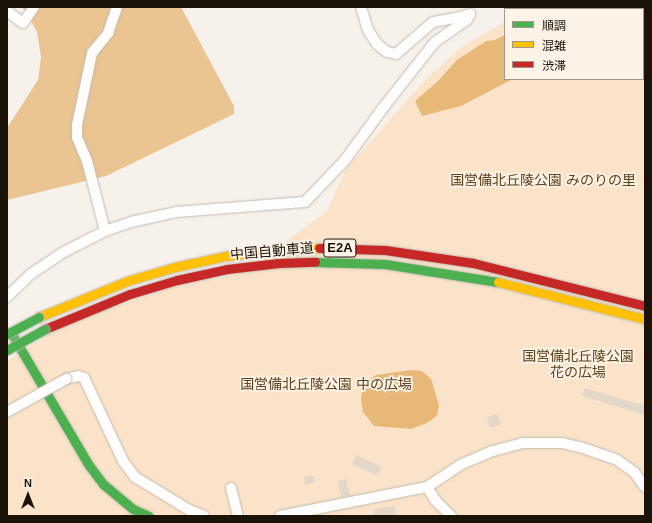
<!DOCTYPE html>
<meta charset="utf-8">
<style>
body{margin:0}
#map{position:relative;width:652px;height:523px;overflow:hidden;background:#f7f1eb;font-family:Helvetica,"Noto Sans JP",sans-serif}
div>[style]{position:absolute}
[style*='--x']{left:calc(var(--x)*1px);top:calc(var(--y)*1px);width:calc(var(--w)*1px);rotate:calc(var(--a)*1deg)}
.green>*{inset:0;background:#fae3c8}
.forest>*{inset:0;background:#eac491}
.water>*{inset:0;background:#e7b878}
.building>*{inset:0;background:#e4d7c8}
.roads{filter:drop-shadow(0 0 1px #c2bbb2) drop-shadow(0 0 1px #c2bbb2)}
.street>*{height:10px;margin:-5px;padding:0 5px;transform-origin:5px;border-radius:5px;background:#fefdfc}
.fast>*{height:9px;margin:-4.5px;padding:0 4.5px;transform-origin:4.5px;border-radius:4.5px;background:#4caf50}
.slow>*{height:9px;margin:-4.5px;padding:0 4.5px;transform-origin:4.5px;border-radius:4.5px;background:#ffc107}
.jam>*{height:9px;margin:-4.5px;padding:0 4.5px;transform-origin:4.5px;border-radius:4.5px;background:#c62828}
.bridges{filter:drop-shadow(0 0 1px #c2bbb2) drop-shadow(0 0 1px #c2bbb2)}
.street-bridge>*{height:10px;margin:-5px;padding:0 5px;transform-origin:5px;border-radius:5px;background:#fefdfc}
.fast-bridge>*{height:9px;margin:-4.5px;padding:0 4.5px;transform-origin:4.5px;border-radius:4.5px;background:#4caf50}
span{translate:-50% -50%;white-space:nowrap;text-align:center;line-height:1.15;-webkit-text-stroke:3.5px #fcf2e6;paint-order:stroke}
.shield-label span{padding:1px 3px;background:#fcf2e6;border:1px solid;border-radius:3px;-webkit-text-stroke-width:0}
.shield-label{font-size:13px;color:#1b1308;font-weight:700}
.park-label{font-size:14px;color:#5d421e}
.street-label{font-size:14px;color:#1b1308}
.frame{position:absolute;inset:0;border:8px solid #1b1308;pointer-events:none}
.legend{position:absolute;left:504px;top:8px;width:140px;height:72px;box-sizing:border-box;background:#fcf2e6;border:1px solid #a2998d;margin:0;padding:5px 7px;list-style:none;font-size:12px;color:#1b1308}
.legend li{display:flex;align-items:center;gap:8px;height:20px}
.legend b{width:20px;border:1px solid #a2998d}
.north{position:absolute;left:8px;top:475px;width:40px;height:40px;-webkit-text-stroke:3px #fcf2e6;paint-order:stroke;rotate:0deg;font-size:11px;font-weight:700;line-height:16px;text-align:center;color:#1b1308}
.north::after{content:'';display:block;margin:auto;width:14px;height:18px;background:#1b1308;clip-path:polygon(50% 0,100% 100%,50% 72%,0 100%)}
</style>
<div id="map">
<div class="green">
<i style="clip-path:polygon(525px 7px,645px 7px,645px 516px,7px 516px,7px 361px,48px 335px,98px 312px,177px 286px,243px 273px,327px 211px,346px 169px,427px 78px,463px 46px,505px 22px,505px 79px,643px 79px,643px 9px,522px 9px)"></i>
</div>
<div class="forest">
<i style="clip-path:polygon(21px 7px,181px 7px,234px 106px,234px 114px,106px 176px,7px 200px,7px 128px,38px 80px,41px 57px,37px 32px,25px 10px)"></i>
</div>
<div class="water">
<i style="clip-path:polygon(505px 35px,505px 79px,513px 79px,461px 106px,422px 116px,415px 101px,438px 81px,457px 60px,486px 41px,495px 40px)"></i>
<i style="clip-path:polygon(411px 370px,422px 371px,431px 379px,439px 405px,437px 416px,427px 423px,411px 429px,374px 426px,363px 412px,361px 399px,363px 385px,376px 375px)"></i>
</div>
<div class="building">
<i style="clip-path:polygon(585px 388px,645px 406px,645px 415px,582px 396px)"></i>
<i style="clip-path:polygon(497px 414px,501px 424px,490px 428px,487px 417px)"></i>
<i style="clip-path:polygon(356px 455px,382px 467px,378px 476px,352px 464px)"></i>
<i style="clip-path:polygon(314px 476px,315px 483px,305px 485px,304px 477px)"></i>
<i style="clip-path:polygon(346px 479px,350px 496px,341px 497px,337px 481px)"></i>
<i style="clip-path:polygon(395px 506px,396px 516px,374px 516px,373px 509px)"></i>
</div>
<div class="roads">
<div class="street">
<i style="--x:7;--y:11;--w:20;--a:37"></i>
<i style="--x:23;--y:23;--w:19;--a:-55"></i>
<i style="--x:105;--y:231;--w:72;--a:-104.4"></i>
<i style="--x:87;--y:161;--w:26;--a:-113"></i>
<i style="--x:77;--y:137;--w:12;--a:-90"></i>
<i style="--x:77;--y:125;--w:74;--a:-78.2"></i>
<i style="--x:92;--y:53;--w:26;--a:-51"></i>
<i style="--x:108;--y:33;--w:28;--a:-71"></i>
<i style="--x:7;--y:297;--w:33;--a:-44"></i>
<i style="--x:31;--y:274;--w:40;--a:-34"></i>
<i style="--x:64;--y:252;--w:46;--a:-27.1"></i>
<i style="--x:105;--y:231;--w:28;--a:-19"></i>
<i style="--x:131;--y:222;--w:46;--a:-12.5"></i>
<i style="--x:176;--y:212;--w:129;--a:-4.4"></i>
<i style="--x:305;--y:202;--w:58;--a:-46.4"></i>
<i style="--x:345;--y:160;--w:69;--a:-53.8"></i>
<i style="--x:386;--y:104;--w:79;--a:-51.7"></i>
<i style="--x:435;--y:42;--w:39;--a:-35"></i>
<i style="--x:467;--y:20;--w:7;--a:-63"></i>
<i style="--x:470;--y:14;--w:9;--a:162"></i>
<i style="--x:461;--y:17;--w:28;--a:170"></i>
<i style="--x:433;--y:22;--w:49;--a:139.1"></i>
<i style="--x:396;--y:54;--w:9;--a:-167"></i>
<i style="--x:387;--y:52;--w:13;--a:-141"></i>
<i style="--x:377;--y:44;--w:17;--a:-123"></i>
<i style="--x:368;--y:30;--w:24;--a:-107"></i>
<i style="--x:66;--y:379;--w:12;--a:-14"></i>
<i style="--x:78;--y:376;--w:6;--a:18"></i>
<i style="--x:84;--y:378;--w:92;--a:64.8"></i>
<i style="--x:123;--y:461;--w:20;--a:53"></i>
<i style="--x:135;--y:477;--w:63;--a:31.4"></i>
<i style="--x:189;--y:510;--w:16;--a:22"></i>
<i style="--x:427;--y:487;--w:15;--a:58"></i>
<i style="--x:435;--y:500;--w:23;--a:45"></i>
<i style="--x:231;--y:488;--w:29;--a:76"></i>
<i style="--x:280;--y:516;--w:150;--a:-11.2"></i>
<i style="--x:427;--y:487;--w:42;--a:-33.3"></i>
<i style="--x:462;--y:464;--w:34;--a:-23"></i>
<i style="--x:493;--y:451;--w:30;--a:-15"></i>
<i style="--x:522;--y:443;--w:40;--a:0"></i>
<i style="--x:562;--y:443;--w:18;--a:13"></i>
<i style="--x:580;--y:447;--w:39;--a:19"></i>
<i style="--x:617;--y:460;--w:21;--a:35"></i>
<i style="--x:634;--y:472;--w:19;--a:54"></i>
</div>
<div class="fast">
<i style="--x:315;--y:262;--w:70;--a:1.6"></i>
<i style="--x:385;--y:264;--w:114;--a:9.1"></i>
<i style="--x:13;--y:336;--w:148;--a:59.6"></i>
<i style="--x:88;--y:464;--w:25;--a:53"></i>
<i style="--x:103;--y:484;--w:39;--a:40"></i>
<i style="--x:133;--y:509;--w:17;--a:24"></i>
</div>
<div class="slow">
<i style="--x:498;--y:282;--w:152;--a:14.1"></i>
<i style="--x:39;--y:317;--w:95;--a:-22.2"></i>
<i style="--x:127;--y:281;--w:50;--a:-16.3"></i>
<i style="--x:175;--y:267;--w:51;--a:-12.4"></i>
<i style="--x:225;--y:256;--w:54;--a:-6.3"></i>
<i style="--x:279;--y:250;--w:40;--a:-2.9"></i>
</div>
<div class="jam">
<i style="--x:319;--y:248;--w:66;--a:1.7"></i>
<i style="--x:385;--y:250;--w:89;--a:8.4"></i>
<i style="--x:473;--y:263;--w:177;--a:14"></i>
<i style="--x:45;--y:329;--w:92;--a:-22.4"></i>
<i style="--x:130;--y:294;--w:49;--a:-16.6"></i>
<i style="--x:177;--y:280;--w:51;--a:-12.4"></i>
<i style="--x:227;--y:269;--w:52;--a:-6.6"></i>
<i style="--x:279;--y:263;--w:36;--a:-2"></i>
</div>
</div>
<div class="bridges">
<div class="street-bridge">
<i style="--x:7;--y:412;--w:68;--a:-29.2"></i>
</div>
<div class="fast-bridge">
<i style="--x:7;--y:334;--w:36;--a:-28"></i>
<i style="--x:7;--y:350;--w:43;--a:-28.9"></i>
</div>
</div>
<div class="shield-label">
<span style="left:340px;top:248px">E2A</span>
</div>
<div class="park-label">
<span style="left:543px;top:180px">国営備北丘陵公園 みのりの里</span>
<span style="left:578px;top:364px">国営備北丘陵公園<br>花の広場</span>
<span style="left:326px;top:384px">国営備北丘陵公園 中の広場</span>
</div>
<div class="street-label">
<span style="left:272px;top:251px;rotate:-5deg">中国自動車道</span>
</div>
<div class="frame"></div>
<ul class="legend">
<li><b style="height:5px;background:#4caf50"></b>順調</li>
<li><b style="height:5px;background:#ffc107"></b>混雑</li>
<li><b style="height:5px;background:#c62828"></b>渋滞</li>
</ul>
<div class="north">N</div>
</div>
